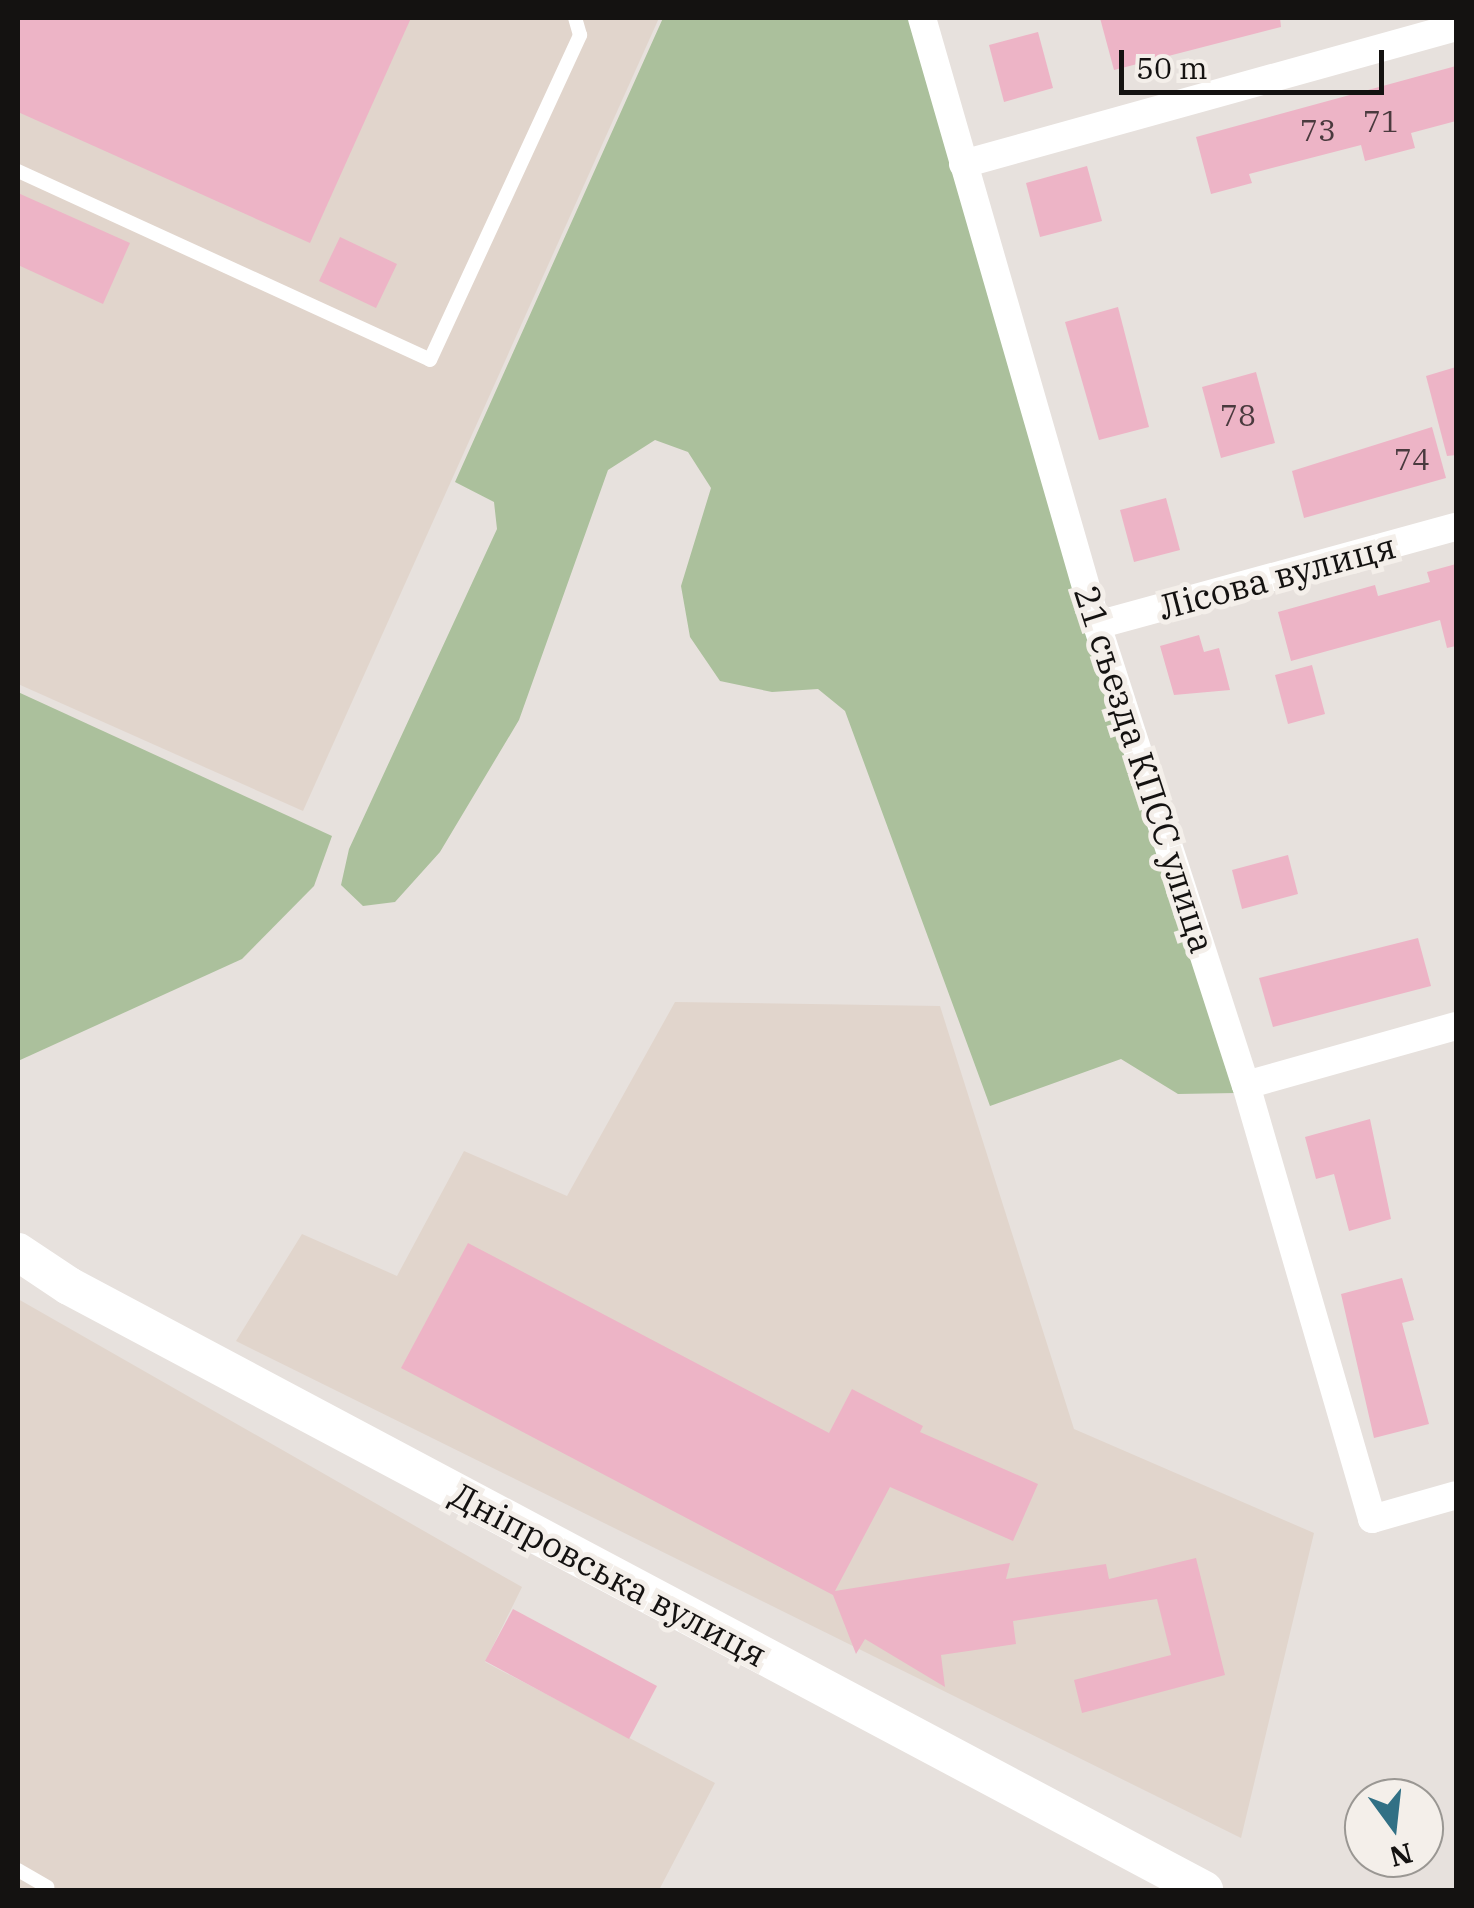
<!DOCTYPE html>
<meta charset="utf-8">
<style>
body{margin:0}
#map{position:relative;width:1474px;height:1908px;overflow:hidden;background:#e7e1dd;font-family:"IBM Plex Serif",serif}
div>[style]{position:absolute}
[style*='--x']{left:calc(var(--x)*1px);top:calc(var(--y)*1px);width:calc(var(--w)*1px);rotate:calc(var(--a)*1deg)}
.built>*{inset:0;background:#e1d5cc}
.green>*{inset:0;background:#abc09c}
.building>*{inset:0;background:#edb4c6}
.lane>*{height:14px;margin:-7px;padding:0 7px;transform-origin:7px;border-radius:7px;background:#fff}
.street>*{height:28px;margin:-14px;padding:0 14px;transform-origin:14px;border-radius:14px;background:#fff}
.secondary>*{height:38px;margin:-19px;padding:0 19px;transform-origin:19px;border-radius:19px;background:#fff}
span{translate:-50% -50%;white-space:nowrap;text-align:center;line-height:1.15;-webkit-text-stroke:10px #f4efea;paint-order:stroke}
.number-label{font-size:30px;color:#4a3a3e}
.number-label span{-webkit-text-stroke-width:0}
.street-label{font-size:35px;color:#141211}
.frame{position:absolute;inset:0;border:20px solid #141211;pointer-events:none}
.north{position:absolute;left:1344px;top:1778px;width:100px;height:100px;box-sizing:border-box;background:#f4efea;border:2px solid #9a9793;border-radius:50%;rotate:165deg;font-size:28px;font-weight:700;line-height:40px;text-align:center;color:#141211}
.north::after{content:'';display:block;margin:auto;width:35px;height:45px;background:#317085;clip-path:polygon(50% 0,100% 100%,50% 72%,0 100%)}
.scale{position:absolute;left:1119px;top:50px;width:265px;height:45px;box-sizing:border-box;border:5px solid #141211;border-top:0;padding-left:12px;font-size:30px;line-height:35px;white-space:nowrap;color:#141211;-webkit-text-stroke:8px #f4efea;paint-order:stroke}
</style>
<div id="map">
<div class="built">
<i style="clip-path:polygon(18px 18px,659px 18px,303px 811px,18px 684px)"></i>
<i style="clip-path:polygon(675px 1002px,940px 1006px,1074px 1429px,1314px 1533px,1241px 1838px,236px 1341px,302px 1234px,397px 1276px,464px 1151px,567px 1196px)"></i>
<i style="clip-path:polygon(18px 1299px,522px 1587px,485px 1662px,715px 1783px,659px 1890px,18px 1890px)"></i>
</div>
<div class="green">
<i style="clip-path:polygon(663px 18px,914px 18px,1236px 1093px,1178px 1094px,1121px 1059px,990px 1106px,845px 711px,818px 689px,772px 692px,720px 681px,690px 637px,681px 586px,711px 488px,688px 452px,655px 440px,608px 470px,519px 720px,440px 852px,395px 902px,363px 906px,341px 885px,349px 849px,497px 529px,494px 502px,455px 482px)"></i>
<i style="clip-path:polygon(18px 692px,332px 836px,314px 886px,242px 959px,18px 1061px)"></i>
</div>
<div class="building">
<i style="clip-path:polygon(18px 18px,411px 18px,310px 243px,18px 112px)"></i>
<i style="clip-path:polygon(1100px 18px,1280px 18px,1281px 27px,1114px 70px)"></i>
<i style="clip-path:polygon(1038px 32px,1053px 88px,1004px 102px,989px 45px)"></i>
<i style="clip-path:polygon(1456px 66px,1456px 121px,1411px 133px,1415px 148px,1365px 161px,1361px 145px,1249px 174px,1252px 183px,1211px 194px,1196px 137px)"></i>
<i style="clip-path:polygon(1087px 166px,1102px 221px,1040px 237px,1026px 183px)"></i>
<i style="clip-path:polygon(18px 193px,130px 243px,103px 304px,18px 265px)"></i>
<i style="clip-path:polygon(340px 237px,397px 264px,376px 308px,319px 281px)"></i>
<i style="clip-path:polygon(1118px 307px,1149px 427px,1099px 440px,1065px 322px)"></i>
<i style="clip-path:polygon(1456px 367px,1456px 455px,1447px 456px,1426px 376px)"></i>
<i style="clip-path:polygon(1256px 372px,1275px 443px,1221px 458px,1202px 387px)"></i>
<i style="clip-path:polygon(1432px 427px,1446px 478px,1304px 518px,1292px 471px)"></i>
<i style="clip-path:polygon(1166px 498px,1180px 550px,1134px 562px,1120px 510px)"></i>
<i style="clip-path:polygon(1456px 564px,1456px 646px,1447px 648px,1440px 620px,1291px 661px,1278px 612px,1375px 585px,1378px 596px,1430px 582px,1427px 572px)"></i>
<i style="clip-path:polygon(1199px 635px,1204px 652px,1219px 648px,1230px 690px,1174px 695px,1160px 646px)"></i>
<i style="clip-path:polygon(1312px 665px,1325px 714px,1288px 724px,1275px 675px)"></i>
<i style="clip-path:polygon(1288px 855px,1298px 894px,1242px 909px,1232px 870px)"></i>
<i style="clip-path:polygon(1418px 938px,1431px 986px,1273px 1027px,1259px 978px)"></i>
<i style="clip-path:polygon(1370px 1119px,1391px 1219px,1349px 1231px,1334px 1174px,1316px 1179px,1305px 1137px)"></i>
<i style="clip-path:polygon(468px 1243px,829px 1433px,852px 1389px,923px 1426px,920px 1432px,1038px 1484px,1013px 1541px,890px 1487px,835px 1591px,1010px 1563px,1006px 1579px,1106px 1564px,1109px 1579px,1196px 1558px,1225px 1675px,1082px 1713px,1074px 1680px,1171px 1655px,1157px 1599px,1013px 1621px,1016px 1644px,941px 1655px,945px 1687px,865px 1639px,856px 1654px,833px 1595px,401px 1368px)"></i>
<i style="clip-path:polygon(1402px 1278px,1414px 1320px,1402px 1323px,1429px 1424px,1374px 1438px,1341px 1294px)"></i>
<i style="clip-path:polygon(513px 1609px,657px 1686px,629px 1739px,485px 1661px)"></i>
</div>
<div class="lane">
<i style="--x:18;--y:171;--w:453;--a:24.6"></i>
<i style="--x:430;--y:360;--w:358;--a:-65.2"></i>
<i style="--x:580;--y:35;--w:18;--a:-106"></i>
<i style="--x:18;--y:1870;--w:34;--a:30"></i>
</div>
<div class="street">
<i style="--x:922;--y:18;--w:632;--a:73.92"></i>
<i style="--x:1097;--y:625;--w:484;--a:72.1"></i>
<i style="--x:1246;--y:1085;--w:452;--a:73.8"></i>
<i style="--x:1372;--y:1519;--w:87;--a:-15.9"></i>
<i style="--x:963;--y:164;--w:512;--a:-15.53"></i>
<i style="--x:1097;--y:625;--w:372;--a:-15.3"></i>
<i style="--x:1246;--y:1085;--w:218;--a:-15.7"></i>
</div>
<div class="secondary">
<i style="--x:18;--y:1252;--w:61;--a:33.7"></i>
<i style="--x:69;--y:1286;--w:1286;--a:28.02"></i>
</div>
<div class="number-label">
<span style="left:1381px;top:121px">71</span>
<span style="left:1318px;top:130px">73</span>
<span style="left:1238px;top:415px">78</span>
<span style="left:1412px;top:459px">74</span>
</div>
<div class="street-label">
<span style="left:1277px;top:576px;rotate:-15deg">Лісова вулиця</span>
<span style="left:1145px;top:769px;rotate:72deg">21 съезда КПСС улица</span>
<span style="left:609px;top:1574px;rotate:28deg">Дніпровська вулиця</span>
</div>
<div class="frame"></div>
<div class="north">N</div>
<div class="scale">50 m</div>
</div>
